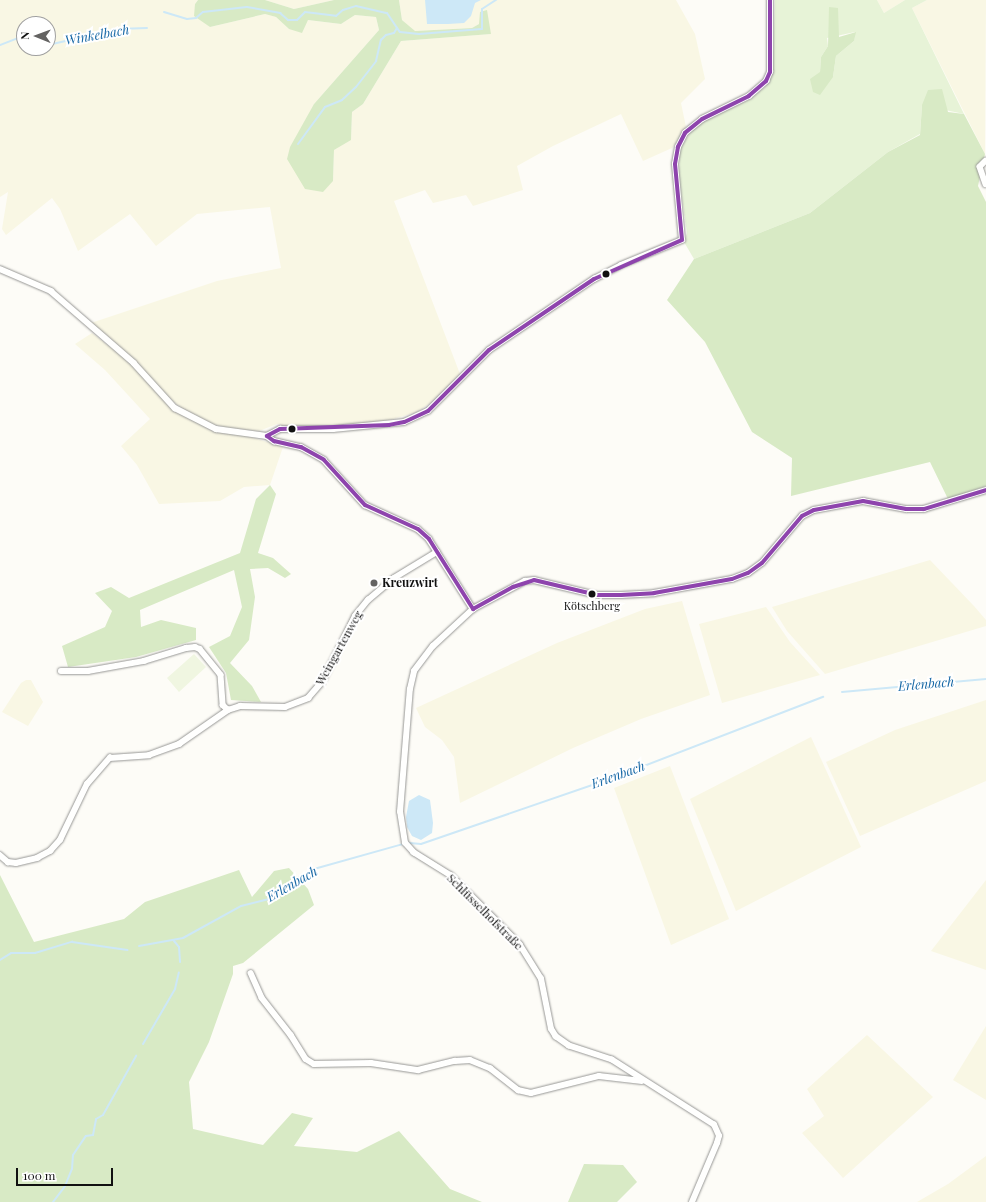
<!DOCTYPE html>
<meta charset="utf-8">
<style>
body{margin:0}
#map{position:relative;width:986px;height:1202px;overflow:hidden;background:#fdfcf7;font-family:"Playfair Display",serif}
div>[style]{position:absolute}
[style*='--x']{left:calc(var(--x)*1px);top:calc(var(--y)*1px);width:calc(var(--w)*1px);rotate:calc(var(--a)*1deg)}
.farmland>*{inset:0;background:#f9f7e4}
.green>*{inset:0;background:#e7f3d7}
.forest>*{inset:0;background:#d8eac5}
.pitch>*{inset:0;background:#f0f6e1}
.water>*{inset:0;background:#cde8f7}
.stream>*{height:2px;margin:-1px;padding:0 1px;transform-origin:1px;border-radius:1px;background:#cde8f7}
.roads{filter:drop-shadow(0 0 1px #979795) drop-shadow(0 0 1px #979795)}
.minor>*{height:5.5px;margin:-2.75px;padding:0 2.75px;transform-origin:2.75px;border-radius:2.75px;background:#fffffe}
.bus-1>*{height:4px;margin:-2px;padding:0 2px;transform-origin:2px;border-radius:2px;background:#8e44ad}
.dots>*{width:11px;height:11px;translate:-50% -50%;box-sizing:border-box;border:2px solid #fff;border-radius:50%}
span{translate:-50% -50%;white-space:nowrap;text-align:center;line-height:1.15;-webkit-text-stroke:4px #fff;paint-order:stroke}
.bus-label{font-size:11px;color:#111}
.poi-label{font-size:12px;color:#111;font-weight:700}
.left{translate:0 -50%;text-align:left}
.street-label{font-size:12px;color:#111}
.water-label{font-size:13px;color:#1768a6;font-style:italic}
.north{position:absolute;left:16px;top:16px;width:40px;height:40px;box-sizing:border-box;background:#fff;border:1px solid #a0a0a0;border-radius:50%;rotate:271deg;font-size:11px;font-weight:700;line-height:16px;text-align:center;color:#111}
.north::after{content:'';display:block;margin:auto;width:14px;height:18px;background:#646362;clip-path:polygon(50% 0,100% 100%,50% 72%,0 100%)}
.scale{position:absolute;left:16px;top:1168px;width:97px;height:18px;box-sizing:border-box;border:2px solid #111;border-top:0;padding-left:5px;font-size:12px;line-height:14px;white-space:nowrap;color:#111;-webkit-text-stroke:3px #fff;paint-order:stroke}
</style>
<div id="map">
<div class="farmland">
<i style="clip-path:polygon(evenodd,0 0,198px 0,195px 4px,210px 27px,265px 14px,276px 17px,289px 29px,308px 20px,341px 24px,355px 15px,376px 17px,379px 30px,314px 104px,333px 181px,334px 150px,351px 139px,352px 112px,363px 104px,401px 41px,491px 34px,479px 24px,472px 28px,414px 31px,402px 20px,399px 0,676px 0,695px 34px,705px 79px,681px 103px,686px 127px,679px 140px,672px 148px,643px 161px,621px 114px,553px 146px,517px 166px,523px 190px,473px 206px,466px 195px,433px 203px,425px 190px,394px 201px,460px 374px,433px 401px,417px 412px,386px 421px,320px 429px,297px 429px,277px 424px,259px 431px,234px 429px,210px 424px,192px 416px,175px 403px,91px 323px,217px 281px,281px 268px,270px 207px,197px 214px,156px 246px,130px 214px,78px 251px,60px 209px,52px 198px,6px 235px,2px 229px,8px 192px,0 197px,0 0,24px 24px,48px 24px,48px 48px,24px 48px,24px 24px)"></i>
<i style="clip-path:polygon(265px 0,334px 0,294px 9px)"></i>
<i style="clip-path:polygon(877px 0,905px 0,884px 13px)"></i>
<i style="clip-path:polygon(927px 0,986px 0,985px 154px,912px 8px)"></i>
<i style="clip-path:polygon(92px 333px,128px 361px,178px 413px,217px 431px,248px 436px,283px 447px,270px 485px,244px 487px,220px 501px,159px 504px,137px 465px,121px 446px,150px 419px,105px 370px,75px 344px)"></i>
<i style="clip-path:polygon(930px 560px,974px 606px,986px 620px,986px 626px,825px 674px,787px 631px,772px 607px)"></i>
<i style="clip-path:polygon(682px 601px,710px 695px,641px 719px,573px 748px,460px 803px,454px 757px,442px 740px,425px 727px,416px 708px,557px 643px,645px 609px)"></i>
<i style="clip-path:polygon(766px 607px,790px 642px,820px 675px,722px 703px,699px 624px)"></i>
<i style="clip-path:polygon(26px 680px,31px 680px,43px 702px,28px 726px,2px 712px,21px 683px)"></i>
<i style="clip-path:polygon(986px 700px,986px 781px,860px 836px,826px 762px,895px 730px)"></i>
<i style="clip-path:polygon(811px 737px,861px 847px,736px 911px,690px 799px)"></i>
<i style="clip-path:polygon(670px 766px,729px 919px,671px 945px,614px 788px)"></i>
<i style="clip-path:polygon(986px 880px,986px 970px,931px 951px)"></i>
<i style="clip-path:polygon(986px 1026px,986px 1100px,953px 1080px)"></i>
<i style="clip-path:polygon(867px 1035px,933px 1097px,843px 1178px,802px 1133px,824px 1116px,807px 1089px)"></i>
<i style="clip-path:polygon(986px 1156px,986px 1202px,917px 1202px,948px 1184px)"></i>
</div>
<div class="green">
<i style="clip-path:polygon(evenodd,775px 0,877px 0,884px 13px,905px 0,927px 0,912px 8px,964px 114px,922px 105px,920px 134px,888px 152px,810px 213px,694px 259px,684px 242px,687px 233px,679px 177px,680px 149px,692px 130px,702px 122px,751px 99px,765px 87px,771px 76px,773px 64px,775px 0,855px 32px,854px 41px,836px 56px,833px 77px,820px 72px,821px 57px,828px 46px,827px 38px,855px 32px)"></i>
</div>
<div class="forest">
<i style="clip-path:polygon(198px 0,265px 0,294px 9px,334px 0,399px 0,402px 20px,415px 31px,472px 28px,479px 24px,480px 12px,487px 10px,491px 34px,401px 41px,363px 104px,352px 112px,351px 140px,334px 150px,333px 181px,323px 192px,305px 189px,287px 159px,290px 147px,314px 104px,379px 30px,376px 17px,355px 15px,341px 24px,308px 20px,302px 33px,289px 29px,276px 17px,265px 14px,210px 27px,194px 16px,195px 4px)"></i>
<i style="clip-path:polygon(829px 7px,838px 8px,839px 37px,856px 32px,854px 41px,836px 56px,833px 77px,820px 95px,813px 92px,810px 79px,820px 72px,821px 57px,828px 46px)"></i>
<i style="clip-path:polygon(942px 89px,948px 112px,964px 114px,985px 154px,978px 186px,986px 202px,986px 486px,948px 499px,930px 462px,791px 496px,792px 458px,752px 432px,705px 342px,667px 300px,694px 259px,810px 213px,888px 152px,920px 135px,922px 105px,928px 90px)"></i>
<i style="clip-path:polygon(270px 485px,276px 494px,258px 553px,273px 558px,291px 574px,285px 578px,268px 568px,250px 569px,255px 597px,249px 640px,230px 663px,252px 686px,261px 702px,231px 700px,226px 673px,209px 647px,230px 636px,242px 607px,234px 570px,140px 610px,141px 627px,161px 620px,196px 628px,196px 640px,136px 657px,68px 667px,62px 646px,105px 627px,112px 611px,95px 593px,111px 587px,129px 598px,240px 553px,256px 499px)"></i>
<i style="clip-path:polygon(289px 868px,308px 889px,314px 905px,243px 963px,233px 966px,233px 974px,209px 1042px,189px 1082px,193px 1129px,263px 1145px,292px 1113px,313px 1118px,294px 1146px,357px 1152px,399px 1131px,450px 1189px,482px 1202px,0 1202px,0 875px,34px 942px,124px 919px,145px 902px,239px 870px,252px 897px,274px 871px)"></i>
<i style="clip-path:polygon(584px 1164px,623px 1165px,637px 1182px,617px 1202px,568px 1202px)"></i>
</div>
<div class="pitch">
<i style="clip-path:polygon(194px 654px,206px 667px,179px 692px,167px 678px)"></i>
</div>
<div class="water">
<i style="clip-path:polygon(425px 0,481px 0,475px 3px,471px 16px,464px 23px,448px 24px,427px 24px)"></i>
<i style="clip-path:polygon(419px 795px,430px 800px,433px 823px,432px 833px,421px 840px,412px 836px,407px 827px,406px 817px,409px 801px)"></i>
</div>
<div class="stream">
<i style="--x:164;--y:12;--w:24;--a:17"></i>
<i style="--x:187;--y:19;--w:9;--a:-6"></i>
<i style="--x:196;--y:18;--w:9;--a:-41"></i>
<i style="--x:203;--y:12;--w:44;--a:-6.5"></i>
<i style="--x:247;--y:7;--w:34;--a:10"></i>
<i style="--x:280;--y:13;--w:11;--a:41"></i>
<i style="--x:288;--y:20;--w:9;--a:0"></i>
<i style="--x:297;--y:20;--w:11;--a:-45"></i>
<i style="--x:305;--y:12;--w:31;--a:7"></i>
<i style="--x:336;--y:16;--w:9;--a:-41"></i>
<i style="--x:343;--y:10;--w:14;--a:-17"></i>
<i style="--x:356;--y:6;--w:32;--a:13"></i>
<i style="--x:387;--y:13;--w:23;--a:56"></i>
<i style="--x:400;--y:32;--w:19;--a:6"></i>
<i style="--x:419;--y:34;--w:63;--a:-4.5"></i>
<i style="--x:482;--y:29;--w:20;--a:-90"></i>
<i style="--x:482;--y:9;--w:17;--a:-33"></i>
<i style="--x:0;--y:45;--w:17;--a:-21"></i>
<i style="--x:16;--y:39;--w:8;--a:7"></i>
<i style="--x:48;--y:45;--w:72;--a:-12.9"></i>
<i style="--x:118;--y:29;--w:29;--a:-2"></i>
<i style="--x:298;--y:144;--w:46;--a:-53.9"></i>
<i style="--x:325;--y:107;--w:18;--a:-22"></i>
<i style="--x:342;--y:100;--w:19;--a:-43"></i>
<i style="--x:356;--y:87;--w:33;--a:-52"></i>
<i style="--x:376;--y:61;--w:22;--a:-77"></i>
<i style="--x:381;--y:40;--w:7;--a:-45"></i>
<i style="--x:386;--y:35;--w:8;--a:-14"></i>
<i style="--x:394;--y:33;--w:6;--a:-59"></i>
<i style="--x:842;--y:692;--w:145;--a:-5.2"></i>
<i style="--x:410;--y:843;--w:11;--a:5"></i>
<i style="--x:421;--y:844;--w:208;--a:-19"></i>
<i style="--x:618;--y:776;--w:220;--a:-21.1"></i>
<i style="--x:174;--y:941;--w:8;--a:50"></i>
<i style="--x:179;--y:947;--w:15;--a:86"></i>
<i style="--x:139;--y:946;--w:45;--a:-10.3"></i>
<i style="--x:183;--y:938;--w:66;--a:-28.9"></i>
<i style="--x:241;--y:906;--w:32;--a:-14"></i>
<i style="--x:272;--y:898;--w:9;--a:-63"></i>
<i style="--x:276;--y:890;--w:43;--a:-28.9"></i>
<i style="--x:314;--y:869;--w:92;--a:-15.7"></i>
<i style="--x:0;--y:960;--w:13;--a:-32"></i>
<i style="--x:11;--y:953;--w:24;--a:0"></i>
<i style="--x:35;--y:953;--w:39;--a:-17"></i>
<i style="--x:72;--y:942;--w:56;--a:8.3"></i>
<i style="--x:143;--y:1044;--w:64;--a:-59.8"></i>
<i style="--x:175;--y:989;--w:17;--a:-77"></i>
<i style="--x:53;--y:1202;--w:20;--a:-53"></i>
<i style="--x:65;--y:1186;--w:18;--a:-68"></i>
<i style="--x:72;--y:1169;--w:14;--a:-86"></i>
<i style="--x:73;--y:1155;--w:23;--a:-56"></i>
<i style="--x:86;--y:1136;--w:7;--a:-8"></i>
<i style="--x:93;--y:1135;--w:16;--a:-79"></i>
<i style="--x:96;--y:1119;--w:8;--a:-30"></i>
<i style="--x:103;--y:1115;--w:68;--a:-60.8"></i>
</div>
<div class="roads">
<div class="minor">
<i style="--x:986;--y:161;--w:8;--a:135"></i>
<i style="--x:980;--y:167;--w:18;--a:71"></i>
<i style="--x:0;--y:269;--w:56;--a:23.3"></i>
<i style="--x:51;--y:291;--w:110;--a:40.9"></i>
<i style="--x:134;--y:363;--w:61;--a:47.7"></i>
<i style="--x:175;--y:408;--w:46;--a:27.1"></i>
<i style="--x:216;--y:429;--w:51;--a:7.8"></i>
<i style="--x:267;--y:436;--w:15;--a:-28"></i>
<i style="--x:280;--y:429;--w:53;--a:0"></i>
<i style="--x:333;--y:429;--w:71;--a:-5.6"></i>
<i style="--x:404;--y:422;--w:26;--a:-25"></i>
<i style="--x:428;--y:411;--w:86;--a:-45"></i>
<i style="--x:489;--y:350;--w:127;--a:-34.1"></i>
<i style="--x:594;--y:279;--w:30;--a:-27"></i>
<i style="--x:621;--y:265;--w:66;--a:-22.3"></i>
<i style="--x:682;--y:240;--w:76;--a:-95.3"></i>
<i style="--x:675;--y:164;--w:17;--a:-80"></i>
<i style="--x:678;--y:147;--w:16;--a:-63"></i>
<i style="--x:685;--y:133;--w:22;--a:-39"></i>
<i style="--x:702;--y:119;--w:52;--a:-26.1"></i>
<i style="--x:749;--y:96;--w:23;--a:-41"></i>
<i style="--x:766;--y:81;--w:10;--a:-66"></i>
<i style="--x:770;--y:72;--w:72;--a:-90"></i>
<i style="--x:267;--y:436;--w:9;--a:36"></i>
<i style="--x:274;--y:441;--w:28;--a:13"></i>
<i style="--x:301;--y:447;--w:26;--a:29"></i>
<i style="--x:324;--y:460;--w:61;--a:47.7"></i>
<i style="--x:365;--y:505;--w:58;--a:24.4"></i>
<i style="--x:418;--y:529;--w:15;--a:42"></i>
<i style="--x:429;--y:539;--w:83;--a:57.8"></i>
<i style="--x:61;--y:671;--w:27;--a:0"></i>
<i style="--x:88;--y:671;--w:57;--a:-10.1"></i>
<i style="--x:144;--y:661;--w:44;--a:-17.2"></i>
<i style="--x:186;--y:648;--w:9;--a:-6"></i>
<i style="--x:195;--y:647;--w:5;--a:22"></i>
<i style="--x:200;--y:649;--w:33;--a:51"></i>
<i style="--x:221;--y:675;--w:30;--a:86"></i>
<i style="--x:223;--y:705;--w:7;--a:45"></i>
<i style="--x:0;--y:855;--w:11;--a:41"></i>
<i style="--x:8;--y:862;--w:8;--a:7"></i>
<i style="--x:16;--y:863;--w:22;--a:-13"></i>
<i style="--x:37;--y:858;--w:15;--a:-28"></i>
<i style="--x:50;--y:851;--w:15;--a:-48"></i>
<i style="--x:60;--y:840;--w:62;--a:-64.3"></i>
<i style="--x:87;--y:784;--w:35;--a:-49"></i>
<i style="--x:110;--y:758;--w:39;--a:-4"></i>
<i style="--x:149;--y:755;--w:32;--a:-20"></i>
<i style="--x:179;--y:744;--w:60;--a:-34.8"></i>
<i style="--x:228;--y:710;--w:13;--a:-18"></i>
<i style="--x:240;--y:706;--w:45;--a:1.3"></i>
<i style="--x:285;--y:707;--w:25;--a:-21"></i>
<i style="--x:308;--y:698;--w:21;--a:-49"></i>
<i style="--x:322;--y:682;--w:74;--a:-63.4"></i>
<i style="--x:355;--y:616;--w:21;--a:-51"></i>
<i style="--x:368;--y:600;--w:34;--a:-40"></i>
<i style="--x:394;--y:578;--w:50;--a:-31.2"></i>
<i style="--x:251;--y:973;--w:27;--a:66"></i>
<i style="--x:262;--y:998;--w:47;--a:51.9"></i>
<i style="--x:291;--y:1035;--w:28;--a:58"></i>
<i style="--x:306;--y:1059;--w:9;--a:32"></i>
<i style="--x:314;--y:1064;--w:57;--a:-1"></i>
<i style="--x:371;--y:1063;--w:48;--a:8.5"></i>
<i style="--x:418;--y:1070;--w:38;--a:-14"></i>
<i style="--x:455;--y:1061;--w:15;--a:-4"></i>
<i style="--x:470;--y:1060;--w:22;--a:22"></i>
<i style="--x:490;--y:1068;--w:36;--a:38"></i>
<i style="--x:518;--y:1090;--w:13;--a:13"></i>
<i style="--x:531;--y:1093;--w:70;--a:-14"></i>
<i style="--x:599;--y:1076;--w:43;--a:6.6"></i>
<i style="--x:692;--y:1202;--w:64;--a:-67"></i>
<i style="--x:717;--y:1143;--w:7;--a:-74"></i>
<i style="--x:719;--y:1136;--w:12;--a:-114"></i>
<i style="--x:714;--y:1125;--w:121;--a:-147.5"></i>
<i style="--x:612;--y:1060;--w:45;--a:-162"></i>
<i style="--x:569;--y:1046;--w:16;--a:-145"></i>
<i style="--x:556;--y:1037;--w:9;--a:-122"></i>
<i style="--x:551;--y:1029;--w:51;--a:-101.3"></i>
<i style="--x:541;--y:979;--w:40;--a:-122"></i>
<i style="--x:520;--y:945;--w:98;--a:-135"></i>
<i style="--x:451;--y:876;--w:44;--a:-148.1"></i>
<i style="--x:414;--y:853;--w:13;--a:-132"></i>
<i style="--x:405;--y:843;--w:31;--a:-99"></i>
<i style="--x:400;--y:812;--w:123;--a:-85.4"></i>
<i style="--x:410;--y:689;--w:18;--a:-77"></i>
<i style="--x:414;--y:671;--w:31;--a:-53"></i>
<i style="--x:433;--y:646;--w:54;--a:-42.8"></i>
<i style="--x:473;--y:609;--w:59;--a:-28.3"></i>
<i style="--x:525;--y:581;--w:9;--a:-6"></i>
<i style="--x:534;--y:580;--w:65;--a:13.4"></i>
<i style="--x:597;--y:595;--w:24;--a:0"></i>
<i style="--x:621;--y:595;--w:33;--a:-3"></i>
<i style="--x:654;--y:593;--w:79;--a:-10.2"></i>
<i style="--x:732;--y:579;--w:17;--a:-21"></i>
<i style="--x:748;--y:573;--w:17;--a:-36"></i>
<i style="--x:762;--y:563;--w:62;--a:-49.6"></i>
<i style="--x:802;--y:516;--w:13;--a:-27"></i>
<i style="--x:814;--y:510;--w:50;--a:-10.4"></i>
<i style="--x:863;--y:501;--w:44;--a:10.5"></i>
<i style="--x:906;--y:509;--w:18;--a:0"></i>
<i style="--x:924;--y:509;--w:65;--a:-17"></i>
</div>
</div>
<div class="bus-1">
<i style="--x:770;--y:0;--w:72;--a:90"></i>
<i style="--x:770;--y:72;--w:10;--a:114"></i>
<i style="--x:766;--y:81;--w:23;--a:139"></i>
<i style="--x:749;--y:96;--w:52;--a:153.9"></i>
<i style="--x:702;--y:119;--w:22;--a:141"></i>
<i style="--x:685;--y:133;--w:16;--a:117"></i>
<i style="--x:678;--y:147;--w:17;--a:100"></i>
<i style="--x:675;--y:164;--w:76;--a:84.7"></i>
<i style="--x:682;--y:240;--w:96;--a:156.1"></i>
<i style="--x:594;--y:279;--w:127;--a:145.9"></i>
<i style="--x:489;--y:350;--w:86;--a:135"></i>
<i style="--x:428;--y:411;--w:26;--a:155"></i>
<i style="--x:404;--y:422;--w:15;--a:169"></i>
<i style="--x:389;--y:425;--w:109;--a:177.9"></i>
<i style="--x:280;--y:429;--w:15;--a:152"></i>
<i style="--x:267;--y:436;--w:9;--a:36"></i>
<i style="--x:274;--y:441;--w:28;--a:13"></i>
<i style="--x:301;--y:447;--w:26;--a:29"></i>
<i style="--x:324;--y:460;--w:61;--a:47.7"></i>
<i style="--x:365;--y:505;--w:58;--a:24.4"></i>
<i style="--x:418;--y:529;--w:15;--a:42"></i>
<i style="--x:429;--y:539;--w:83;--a:57.8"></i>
<i style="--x:473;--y:609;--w:46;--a:-28.8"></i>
<i style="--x:513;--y:587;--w:22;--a:-18"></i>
<i style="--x:534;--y:580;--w:65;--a:13.4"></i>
<i style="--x:597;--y:595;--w:24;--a:0"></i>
<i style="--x:621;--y:595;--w:33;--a:-3"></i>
<i style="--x:654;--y:593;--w:79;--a:-10.2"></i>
<i style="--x:732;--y:579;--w:17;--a:-21"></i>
<i style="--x:748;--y:573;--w:17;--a:-36"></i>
<i style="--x:762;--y:563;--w:62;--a:-49.6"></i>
<i style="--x:802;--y:516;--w:13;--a:-27"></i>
<i style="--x:814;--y:510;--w:50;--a:-10.4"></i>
<i style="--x:863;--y:501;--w:44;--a:10.5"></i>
<i style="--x:906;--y:509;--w:18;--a:0"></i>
<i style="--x:924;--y:509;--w:65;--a:-17"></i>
</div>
<div class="dots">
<i style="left:606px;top:274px;background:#111"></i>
<i style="left:292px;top:429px;background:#111"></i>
<i style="left:374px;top:583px;background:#646362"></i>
<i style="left:592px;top:594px;background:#111"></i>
</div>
<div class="bus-label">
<span style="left:592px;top:606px">Kötschberg</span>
</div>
<div class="poi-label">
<span class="left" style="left:382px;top:583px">Kreuzwirt</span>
</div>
<div class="street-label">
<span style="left:339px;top:648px;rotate:-61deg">Weingartenweg</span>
<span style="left:485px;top:912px;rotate:45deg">Schlüsselhofstraße</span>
</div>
<div class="water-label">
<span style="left:97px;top:35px;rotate:-10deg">Winkelbach</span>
<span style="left:926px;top:684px;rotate:-5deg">Erlenbach</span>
<span style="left:618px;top:775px;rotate:-20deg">Erlenbach</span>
<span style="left:292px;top:884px;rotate:-30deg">Erlenbach</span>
</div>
<div class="north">N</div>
<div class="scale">100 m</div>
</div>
